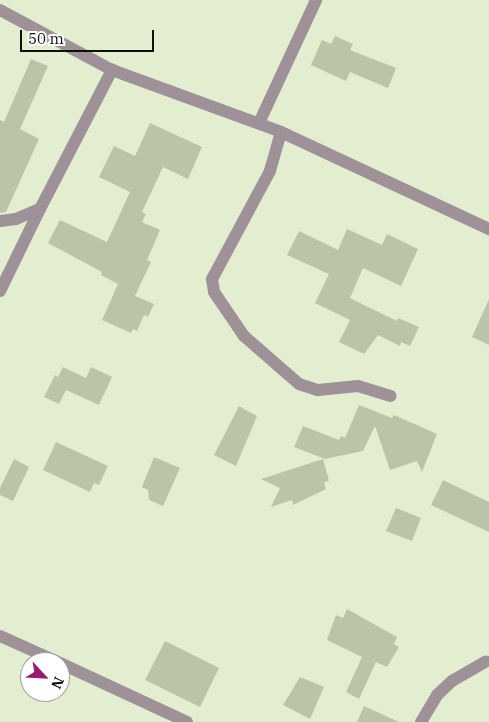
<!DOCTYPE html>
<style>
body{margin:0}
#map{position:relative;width:489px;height:722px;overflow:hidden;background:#e3eed1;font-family:"IBM Plex Serif",serif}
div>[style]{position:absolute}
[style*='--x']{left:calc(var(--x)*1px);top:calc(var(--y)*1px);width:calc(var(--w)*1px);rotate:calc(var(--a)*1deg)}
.building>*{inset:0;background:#bac4a9}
.street>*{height:12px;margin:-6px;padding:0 6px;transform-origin:6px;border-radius:6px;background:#9e9198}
span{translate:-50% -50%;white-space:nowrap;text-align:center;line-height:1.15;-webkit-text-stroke:5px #fff;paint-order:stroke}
.north{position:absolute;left:20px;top:652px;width:50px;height:50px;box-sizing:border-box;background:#fff;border:1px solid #9e9f9c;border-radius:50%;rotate:115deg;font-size:14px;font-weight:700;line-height:20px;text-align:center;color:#0c1007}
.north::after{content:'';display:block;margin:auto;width:18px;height:22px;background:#981a72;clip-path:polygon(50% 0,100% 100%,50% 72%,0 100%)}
.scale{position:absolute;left:20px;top:30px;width:134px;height:22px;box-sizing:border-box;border:2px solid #0c1007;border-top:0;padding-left:6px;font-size:15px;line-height:18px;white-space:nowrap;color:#0c1007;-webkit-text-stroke:4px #fff;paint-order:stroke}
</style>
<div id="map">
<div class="building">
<i style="clip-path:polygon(335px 36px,353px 44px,350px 50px,396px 68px,388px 88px,350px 72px,346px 81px,311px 65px,322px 40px,331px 44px)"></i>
<i style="clip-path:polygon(31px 59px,48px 66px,20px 129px,39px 139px,6px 212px,0 213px,0 120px,4px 122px)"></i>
<i style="clip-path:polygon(150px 123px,202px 147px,188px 179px,163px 167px,142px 212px,146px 214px,142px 222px,160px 230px,147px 260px,151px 262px,135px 296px,154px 304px,148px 317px,144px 315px,137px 331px,133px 329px,131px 333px,102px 320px,118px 284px,101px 275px,102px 272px,48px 243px,60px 220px,107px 242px,130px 192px,99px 177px,114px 146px,135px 156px)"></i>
<i style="clip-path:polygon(347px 229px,382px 245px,387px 234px,418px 249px,401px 286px,363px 268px,350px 298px,397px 321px,398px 318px,419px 327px,410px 346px,401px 342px,400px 346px,378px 335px,364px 354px,339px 342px,350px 320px,315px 303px,329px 274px,287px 255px,299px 231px,338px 250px)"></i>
<i style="clip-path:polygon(489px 299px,489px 345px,472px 337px)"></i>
<i style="clip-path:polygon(63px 367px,86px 378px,91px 367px,112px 377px,99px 405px,66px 390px,59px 404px,44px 397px,55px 375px,58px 377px)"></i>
<i style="clip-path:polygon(359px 405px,392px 418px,394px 415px,437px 434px,422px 472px,417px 461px,390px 470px,375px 426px,363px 451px,325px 459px,294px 447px,303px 426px,339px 440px,341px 436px,345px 438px)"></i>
<i style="clip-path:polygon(239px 406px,257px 416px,236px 466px,214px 455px)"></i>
<i style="clip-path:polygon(56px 442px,108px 466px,99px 485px,94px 483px,90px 492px,43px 470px)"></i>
<i style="clip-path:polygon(154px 457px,180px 468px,163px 506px,149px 500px,148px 490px,142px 487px)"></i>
<i style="clip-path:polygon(14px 459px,29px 467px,13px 501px,0 495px,0 488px)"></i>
<i style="clip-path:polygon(323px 459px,329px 481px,324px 482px,326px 489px,293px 505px,292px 500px,271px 507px,280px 488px,261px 479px)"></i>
<i style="clip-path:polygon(443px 480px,489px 502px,489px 532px,431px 505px)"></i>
<i style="clip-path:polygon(396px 508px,421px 518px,412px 541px,386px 531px)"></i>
<i style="clip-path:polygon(347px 609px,397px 637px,394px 644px,399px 647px,387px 667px,376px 662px,359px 699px,346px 692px,362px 657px,327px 640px,336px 615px,343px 618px)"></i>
<i style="clip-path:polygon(165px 641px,219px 668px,200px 707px,145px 680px)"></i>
<i style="clip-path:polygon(300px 677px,324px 687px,310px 719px,283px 705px)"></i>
<i style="clip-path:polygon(364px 706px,399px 722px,357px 722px)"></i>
</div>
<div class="street">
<i style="--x:0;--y:10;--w:127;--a:28.2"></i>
<i style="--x:112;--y:70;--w:180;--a:20.1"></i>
<i style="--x:281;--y:132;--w:230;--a:25"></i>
<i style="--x:259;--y:123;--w:136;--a:-65.1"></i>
<i style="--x:281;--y:132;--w:41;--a:105.8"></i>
<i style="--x:270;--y:171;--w:123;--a:118.2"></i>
<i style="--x:212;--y:279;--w:13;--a:81"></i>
<i style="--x:214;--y:292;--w:53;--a:55.7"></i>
<i style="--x:244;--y:336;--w:73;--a:41.1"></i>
<i style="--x:299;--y:384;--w:20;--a:18"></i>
<i style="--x:318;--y:390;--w:40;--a:-5.7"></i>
<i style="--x:358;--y:386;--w:34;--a:17"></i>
<i style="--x:0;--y:221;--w:16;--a:-7"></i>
<i style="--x:16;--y:219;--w:26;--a:-23"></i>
<i style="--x:40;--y:209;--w:157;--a:-62.6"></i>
<i style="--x:0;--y:291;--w:91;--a:-64"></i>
<i style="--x:0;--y:636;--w:64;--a:24.1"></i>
<i style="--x:60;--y:663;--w:140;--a:24.9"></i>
<i style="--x:421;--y:722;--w:31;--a:-59"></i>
<i style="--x:437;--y:695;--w:21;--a:-43"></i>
<i style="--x:452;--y:681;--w:39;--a:-30"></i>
</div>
<div class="north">N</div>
<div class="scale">50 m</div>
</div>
